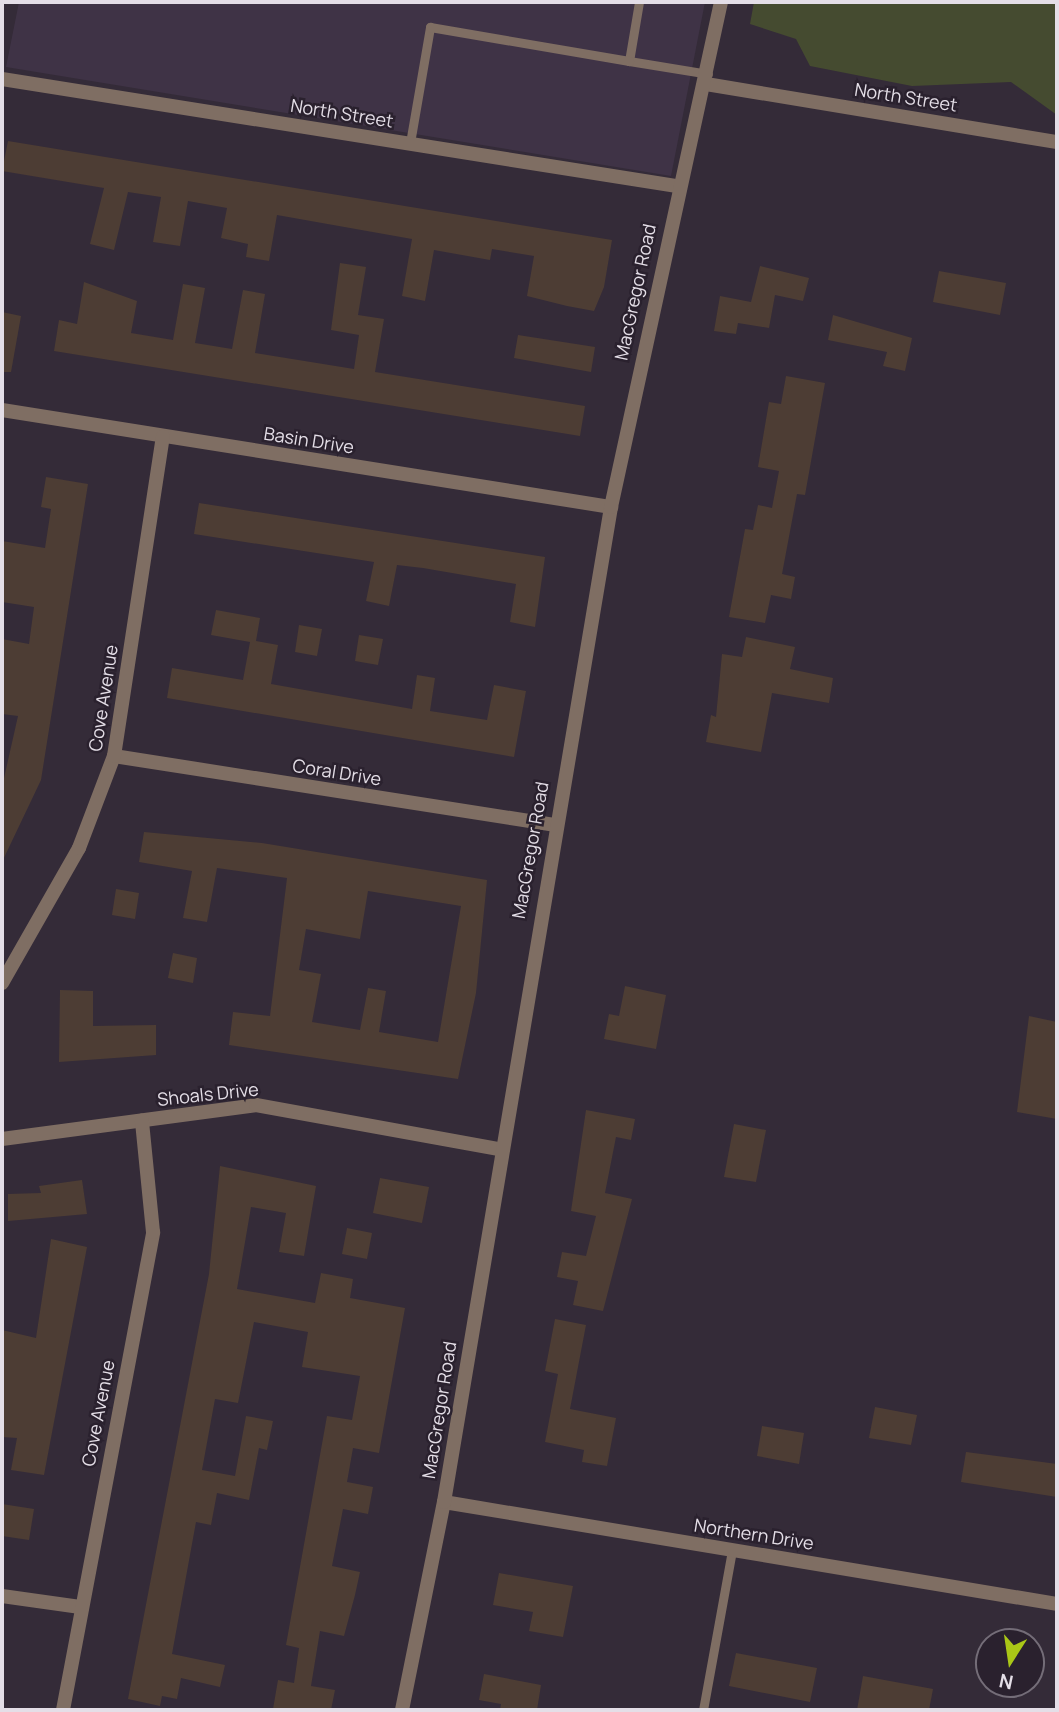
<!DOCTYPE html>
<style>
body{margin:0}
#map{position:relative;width:1059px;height:1712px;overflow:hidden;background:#342b38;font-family:Manrope,sans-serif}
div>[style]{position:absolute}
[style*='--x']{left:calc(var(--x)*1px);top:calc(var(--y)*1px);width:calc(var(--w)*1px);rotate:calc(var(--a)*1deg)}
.built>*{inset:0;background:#3f3346}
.green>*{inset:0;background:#454b30}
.building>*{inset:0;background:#4d3d34}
.service>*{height:9px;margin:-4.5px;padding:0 4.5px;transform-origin:4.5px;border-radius:4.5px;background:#7f6e63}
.minor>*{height:14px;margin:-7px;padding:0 7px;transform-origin:7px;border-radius:7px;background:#7f6e63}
span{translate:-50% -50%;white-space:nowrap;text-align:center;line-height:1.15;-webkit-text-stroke:5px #2a212e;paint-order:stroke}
.street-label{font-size:18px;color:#e4dee7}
.frame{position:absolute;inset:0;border:4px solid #e4dee7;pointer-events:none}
.north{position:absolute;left:975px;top:1628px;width:70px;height:70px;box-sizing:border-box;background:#2a212e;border:2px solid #746d78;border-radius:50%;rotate:192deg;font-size:19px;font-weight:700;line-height:28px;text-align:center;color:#e4dee7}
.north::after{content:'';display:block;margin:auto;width:24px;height:32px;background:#aac717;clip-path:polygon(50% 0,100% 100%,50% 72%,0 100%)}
</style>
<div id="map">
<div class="built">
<i style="clip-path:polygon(19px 2px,705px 2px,671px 176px,6px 67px)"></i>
</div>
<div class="green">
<i style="clip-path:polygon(754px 2px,1057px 2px,1057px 115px,1011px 82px,912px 86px,810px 66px,796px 39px,750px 24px)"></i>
</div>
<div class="building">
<i style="clip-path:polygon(8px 141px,612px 240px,604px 287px,594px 311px,567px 306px,527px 296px,534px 256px,492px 249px,490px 260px,434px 250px,425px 301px,402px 296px,412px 239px,277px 215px,269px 261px,246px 257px,248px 244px,221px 238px,227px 208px,188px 201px,180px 246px,153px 242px,161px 197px,128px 192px,114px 250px,90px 244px,104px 188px,2px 171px)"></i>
<i style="clip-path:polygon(340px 263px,366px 267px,358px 315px,384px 319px,375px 372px,585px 406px,580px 436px,54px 351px,59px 320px,77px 324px,84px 282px,137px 301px,131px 333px,173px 340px,183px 284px,205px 288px,195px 343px,232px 349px,243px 290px,265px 294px,255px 353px,354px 369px,359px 335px,331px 330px)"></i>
<i style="clip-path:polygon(760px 266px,809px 278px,803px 301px,775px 295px,769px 328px,738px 323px,736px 334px,714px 331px,720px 296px,751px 302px)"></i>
<i style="clip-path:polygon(939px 271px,1006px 283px,1000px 315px,933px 302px)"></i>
<i style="clip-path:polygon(2px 312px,21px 316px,11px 372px,2px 372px)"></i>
<i style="clip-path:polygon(833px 315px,912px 338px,905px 371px,883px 366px,887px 352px,828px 340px)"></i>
<i style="clip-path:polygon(518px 335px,595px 347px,591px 372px,514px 358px)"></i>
<i style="clip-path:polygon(786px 376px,825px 383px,805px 495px,797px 494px,782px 574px,795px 577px,791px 599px,771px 595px,765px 623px,729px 617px,745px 529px,753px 530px,758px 505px,772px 508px,779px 471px,758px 467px,769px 402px,781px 404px)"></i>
<i style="clip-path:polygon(46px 477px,88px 484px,41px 780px,2px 862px,2px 787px,18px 716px,2px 714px,2px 639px,29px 644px,34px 607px,2px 602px,2px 541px,45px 548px,51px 509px,41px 507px)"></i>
<i style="clip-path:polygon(199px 503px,545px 557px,535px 627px,510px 622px,516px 584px,423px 568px,397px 565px,389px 606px,366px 601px,374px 562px,194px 534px)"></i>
<i style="clip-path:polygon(216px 610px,260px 618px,256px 641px,278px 645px,271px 684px,412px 709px,417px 675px,435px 678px,430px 711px,487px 720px,494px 685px,526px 691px,514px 757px,167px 698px,172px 668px,243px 680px,250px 642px,211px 635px)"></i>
<i style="clip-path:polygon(299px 625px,322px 629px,317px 656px,295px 652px)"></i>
<i style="clip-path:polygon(359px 635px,383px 639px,378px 665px,355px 661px)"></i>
<i style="clip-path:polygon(746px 637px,795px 647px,790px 669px,833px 678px,829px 703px,772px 693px,761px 752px,706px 742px,711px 715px,716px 717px,722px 654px,742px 657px)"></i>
<i style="clip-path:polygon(evenodd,144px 832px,262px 843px,487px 880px,476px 993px,458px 1079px,229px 1045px,233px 1012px,270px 1016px,287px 878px,217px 868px,207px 922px,183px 918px,192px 871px,139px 862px,144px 832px,368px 891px,461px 906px,438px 1042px,379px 1032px,386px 991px,368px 988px,360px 1030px,312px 1022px,321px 974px,299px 970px,306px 929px,360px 939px,368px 891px)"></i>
<i style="clip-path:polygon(116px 889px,139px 893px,135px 919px,112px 915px)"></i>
<i style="clip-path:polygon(173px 953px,197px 958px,193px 983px,168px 978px)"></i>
<i style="clip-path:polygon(625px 986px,666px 995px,656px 1049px,604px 1039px,609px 1014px,619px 1016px)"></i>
<i style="clip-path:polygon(60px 990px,93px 991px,93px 1026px,156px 1025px,156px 1055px,59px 1062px)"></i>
<i style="clip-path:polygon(1029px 1016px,1057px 1022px,1057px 1119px,1017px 1112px)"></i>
<i style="clip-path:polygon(586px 1110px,635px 1119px,631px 1140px,616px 1137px,605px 1193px,632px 1199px,603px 1311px,573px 1305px,578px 1281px,557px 1277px,562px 1252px,586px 1256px,596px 1216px,571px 1211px)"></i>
<i style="clip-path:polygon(734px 1124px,766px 1130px,756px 1182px,724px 1177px)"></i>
<i style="clip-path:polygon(220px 1166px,316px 1186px,304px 1256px,279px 1252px,286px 1213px,251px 1207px,237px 1289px,315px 1303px,321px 1273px,353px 1279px,350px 1298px,405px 1308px,379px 1453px,353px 1448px,347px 1482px,373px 1487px,368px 1514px,343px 1509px,332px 1566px,360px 1572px,355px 1595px,344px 1636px,320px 1631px,311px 1686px,335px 1690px,331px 1710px,273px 1709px,278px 1680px,294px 1683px,299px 1648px,286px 1645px,327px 1416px,352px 1420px,360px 1376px,302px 1367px,308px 1332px,254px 1322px,238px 1403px,215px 1399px,202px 1470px,235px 1476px,246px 1416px,273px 1421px,267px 1450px,259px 1448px,249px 1500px,217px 1493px,211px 1525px,196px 1522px,172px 1654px,225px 1665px,220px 1687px,181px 1678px,177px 1699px,162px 1696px,160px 1706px,128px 1699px,209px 1274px)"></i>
<i style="clip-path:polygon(380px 1178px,429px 1187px,422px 1223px,373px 1213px)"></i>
<i style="clip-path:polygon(82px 1180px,87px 1214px,8px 1221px,8px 1194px,41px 1193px,39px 1186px)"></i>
<i style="clip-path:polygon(347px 1228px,372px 1233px,367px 1259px,342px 1254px)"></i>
<i style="clip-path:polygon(51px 1239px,87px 1247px,44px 1475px,11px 1470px,17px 1438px,2px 1437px,2px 1330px,36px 1338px)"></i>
<i style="clip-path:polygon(555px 1319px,586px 1325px,570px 1409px,616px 1418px,607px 1466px,582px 1462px,584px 1450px,545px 1442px,558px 1374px,545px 1371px)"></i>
<i style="clip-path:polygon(875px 1407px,917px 1415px,911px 1445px,869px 1438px)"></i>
<i style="clip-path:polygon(762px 1426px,804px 1433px,799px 1464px,757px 1456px)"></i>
<i style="clip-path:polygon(966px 1452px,1057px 1464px,1057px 1497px,961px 1482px)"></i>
<i style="clip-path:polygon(2px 1504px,34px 1509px,29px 1540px,2px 1536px)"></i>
<i style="clip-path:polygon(499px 1573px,573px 1586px,563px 1637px,529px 1631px,533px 1612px,493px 1605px)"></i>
<i style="clip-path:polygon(736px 1653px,817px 1668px,810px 1702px,729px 1686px)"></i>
<i style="clip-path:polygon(484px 1674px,541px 1685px,537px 1710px,500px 1710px,501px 1704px,479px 1700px)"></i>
<i style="clip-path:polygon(863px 1676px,933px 1689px,929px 1710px,857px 1710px)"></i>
</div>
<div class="service">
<i style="--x:639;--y:2;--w:60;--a:99.6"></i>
<i style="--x:629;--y:61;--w:80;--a:9.3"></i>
<i style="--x:410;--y:143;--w:118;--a:-80.2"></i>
<i style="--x:430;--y:27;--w:202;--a:9.7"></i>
<i style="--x:703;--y:1710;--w:163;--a:-79.7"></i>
</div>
<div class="minor">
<i style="--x:2;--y:79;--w:682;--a:9.02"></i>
<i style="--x:706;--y:84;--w:356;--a:9.4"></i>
<i style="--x:2;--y:410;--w:617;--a:9.05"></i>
<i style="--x:114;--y:756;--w:444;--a:8.9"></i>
<i style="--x:2;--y:983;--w:155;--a:-60.3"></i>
<i style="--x:79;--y:848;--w:98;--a:-69.2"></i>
<i style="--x:114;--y:756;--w:323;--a:-81.3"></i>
<i style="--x:2;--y:1139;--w:256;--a:-7.6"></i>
<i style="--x:256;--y:1105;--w:247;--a:10.3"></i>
<i style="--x:444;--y:1502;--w:621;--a:9.45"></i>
<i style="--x:2;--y:1596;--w:79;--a:8"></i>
<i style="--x:63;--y:1710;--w:486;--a:-79.3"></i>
<i style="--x:153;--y:1232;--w:112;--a:-95.7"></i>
<i style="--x:402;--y:1710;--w:212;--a:-78.6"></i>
<i style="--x:444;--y:1502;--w:1009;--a:-80.47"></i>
<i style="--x:611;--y:507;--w:517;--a:-77.71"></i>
</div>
<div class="street-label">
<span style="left:906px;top:97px;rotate:9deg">North Street</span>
<span style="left:342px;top:113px;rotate:9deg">North Street</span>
<span style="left:635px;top:292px;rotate:-78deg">MacGregor Road</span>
<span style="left:309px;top:440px;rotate:9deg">Basin Drive</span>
<span style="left:103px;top:698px;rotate:-81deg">Cove Avenue</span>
<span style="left:337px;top:772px;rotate:9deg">Coral Drive</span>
<span style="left:530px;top:850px;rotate:-80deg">MacGregor Road</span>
<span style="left:208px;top:1094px;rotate:-6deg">Shoals Drive</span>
<span style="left:439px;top:1410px;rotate:-81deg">MacGregor Road</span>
<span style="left:98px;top:1413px;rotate:-79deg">Cove Avenue</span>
<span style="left:754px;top:1534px;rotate:9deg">Northern Drive</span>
</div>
<div class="frame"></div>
<div class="north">N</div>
</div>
